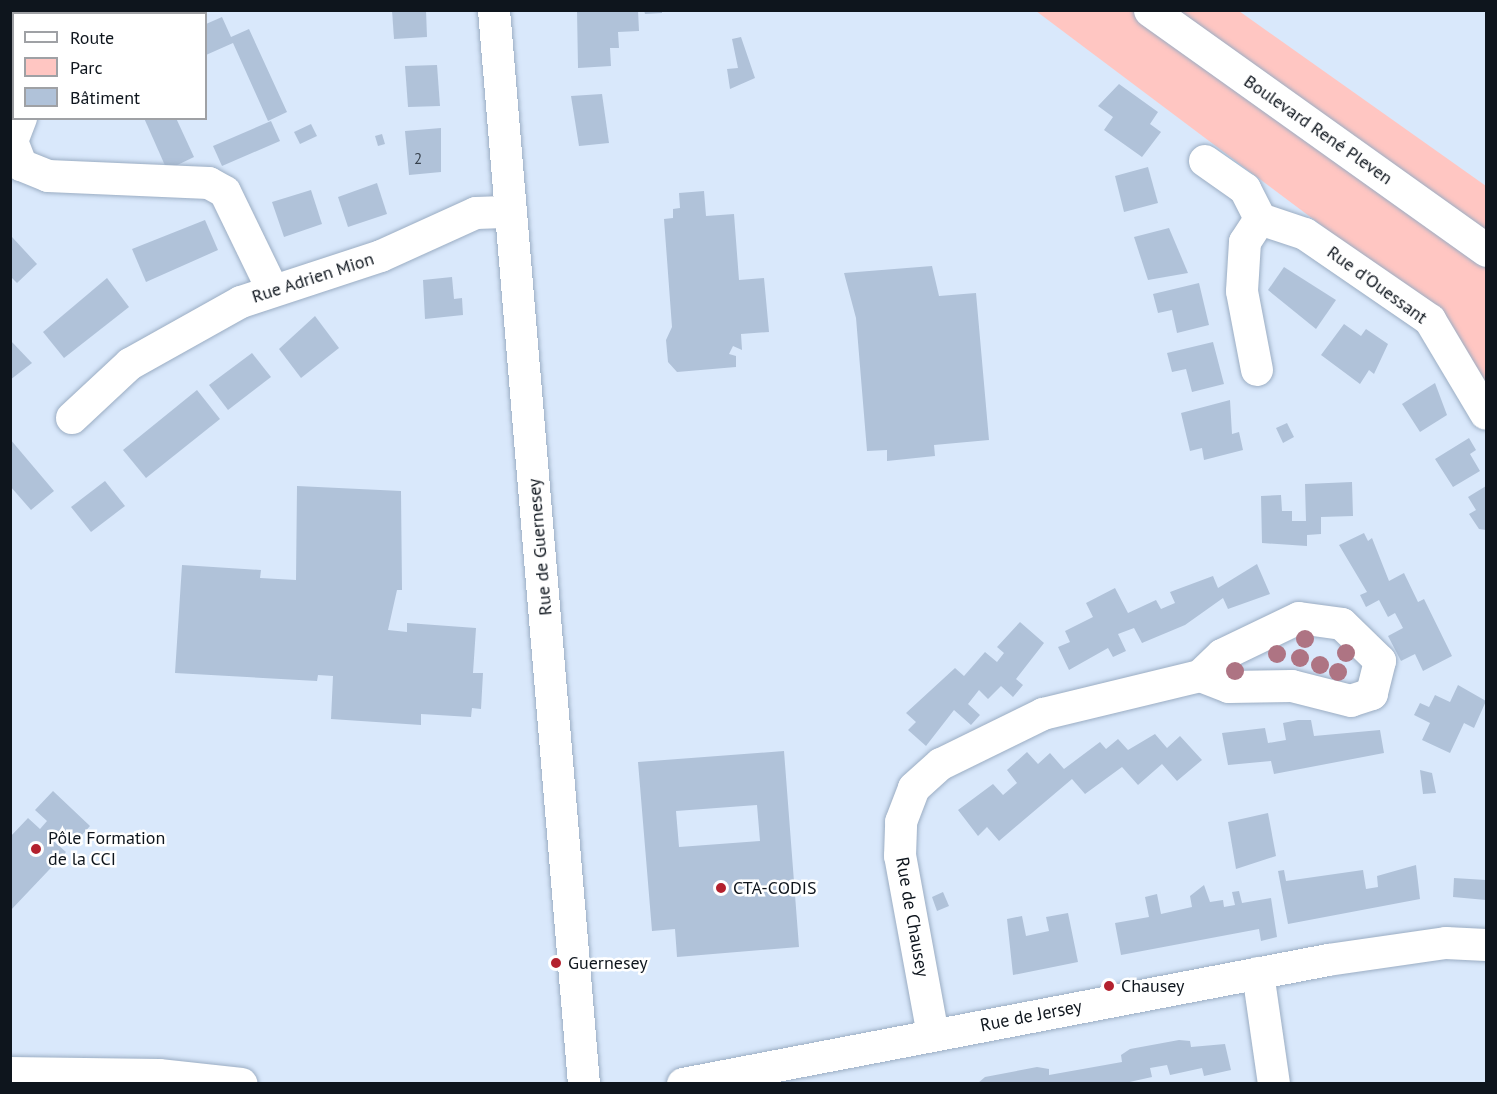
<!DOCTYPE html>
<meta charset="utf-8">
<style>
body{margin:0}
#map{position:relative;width:1497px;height:1094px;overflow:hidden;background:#d9e8fb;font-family:"PT Sans",sans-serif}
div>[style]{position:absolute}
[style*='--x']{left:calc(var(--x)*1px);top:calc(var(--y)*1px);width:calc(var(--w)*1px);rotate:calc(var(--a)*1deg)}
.green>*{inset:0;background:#ffc6c2}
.building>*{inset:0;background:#b0c2d9}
.roads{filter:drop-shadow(0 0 2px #9badc3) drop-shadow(0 0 2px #9badc3)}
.minor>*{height:32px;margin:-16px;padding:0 16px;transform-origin:16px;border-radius:16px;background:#fff}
.secondary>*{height:33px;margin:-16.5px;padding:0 16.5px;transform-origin:16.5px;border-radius:16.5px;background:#fff}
.trees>*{width:18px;height:18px;margin:-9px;border-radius:50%;background:#ae7483}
.dots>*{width:16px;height:16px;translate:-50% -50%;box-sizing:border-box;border:3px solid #fff;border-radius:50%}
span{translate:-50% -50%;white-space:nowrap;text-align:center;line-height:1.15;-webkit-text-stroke:5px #fff;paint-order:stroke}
.number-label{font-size:15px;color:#36404c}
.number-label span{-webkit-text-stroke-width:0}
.street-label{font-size:18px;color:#0e151d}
.poi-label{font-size:18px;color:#0e151d}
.left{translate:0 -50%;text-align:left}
.frame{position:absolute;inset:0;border:12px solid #0e151d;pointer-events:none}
.legend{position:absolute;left:12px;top:12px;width:195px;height:108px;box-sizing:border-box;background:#fff;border:2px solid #9fa1a5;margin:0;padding:8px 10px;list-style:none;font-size:18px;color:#0e151d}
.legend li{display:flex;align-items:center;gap:12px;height:30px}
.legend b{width:30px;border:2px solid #9fa1a5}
</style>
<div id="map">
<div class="green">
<i style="clip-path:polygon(1036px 11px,1239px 11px,1486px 186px,1486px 382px,1445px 318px)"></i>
</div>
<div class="building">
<i style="clip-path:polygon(392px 10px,426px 10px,427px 37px,394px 39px)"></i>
<i style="clip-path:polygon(577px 10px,638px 10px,639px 31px,618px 32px,619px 48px,610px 48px,611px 66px,578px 68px)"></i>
<i style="clip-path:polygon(644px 10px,662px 10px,662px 13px,645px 14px)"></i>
<i style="clip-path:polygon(222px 17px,231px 37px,249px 29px,287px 112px,268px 121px,233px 43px,206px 55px,206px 24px)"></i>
<i style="clip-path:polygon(741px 37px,755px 78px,730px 89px,727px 69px,738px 68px,732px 39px)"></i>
<i style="clip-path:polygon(437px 65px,440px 106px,408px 107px,405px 66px)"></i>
<i style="clip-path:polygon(1119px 84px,1158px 112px,1150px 124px,1161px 132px,1142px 157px,1104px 130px,1113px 117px,1098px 106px)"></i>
<i style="clip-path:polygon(602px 94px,609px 143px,579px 146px,571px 96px)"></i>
<i style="clip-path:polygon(144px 118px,176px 118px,194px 157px,167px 170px)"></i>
<i style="clip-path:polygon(271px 121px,280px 141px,222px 166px,213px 146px)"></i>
<i style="clip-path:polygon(311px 124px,317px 136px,300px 144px,294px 132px)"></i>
<i style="clip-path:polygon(441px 128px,441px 172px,409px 175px,405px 131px)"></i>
<i style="clip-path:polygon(382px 134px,385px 144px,378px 146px,375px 136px)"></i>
<i style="clip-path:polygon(1148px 167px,1158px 203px,1124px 212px,1115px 176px)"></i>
<i style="clip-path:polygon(377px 183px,387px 214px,348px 227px,338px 197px)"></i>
<i style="clip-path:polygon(311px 190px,322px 224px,284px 237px,272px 202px)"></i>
<i style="clip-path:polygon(704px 191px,706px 216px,734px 214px,739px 280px,764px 278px,769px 332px,741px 334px,742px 350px,733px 346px,729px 354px,736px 356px,736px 367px,677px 372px,668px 362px,666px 340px,672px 327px,664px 219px,673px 218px,673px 209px,680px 208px,679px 193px)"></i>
<i style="clip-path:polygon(205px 220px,218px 250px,146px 282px,132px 249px)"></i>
<i style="clip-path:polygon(1169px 228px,1188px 273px,1148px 280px,1134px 237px)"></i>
<i style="clip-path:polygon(12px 237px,37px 264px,17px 283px,10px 276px)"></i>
<i style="clip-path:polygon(932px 266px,939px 296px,976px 293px,989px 440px,934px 445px,935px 456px,887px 461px,887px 450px,867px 451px,856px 318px,844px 273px)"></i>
<i style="clip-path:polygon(1284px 267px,1336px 300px,1316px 329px,1268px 290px)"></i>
<i style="clip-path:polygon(452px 277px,454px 299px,462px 298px,463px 315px,425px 319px,423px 280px)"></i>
<i style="clip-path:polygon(107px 278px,129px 307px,64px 358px,43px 332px)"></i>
<i style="clip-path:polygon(1199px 283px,1209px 325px,1177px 333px,1172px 310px,1158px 313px,1153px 294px)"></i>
<i style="clip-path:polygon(315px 316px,339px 348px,301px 378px,279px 349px)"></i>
<i style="clip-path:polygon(1344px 324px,1361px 336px,1366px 329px,1388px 344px,1374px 374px,1369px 370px,1360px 384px,1321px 355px)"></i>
<i style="clip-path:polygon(10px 340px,32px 363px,10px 380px)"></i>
<i style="clip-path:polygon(1213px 342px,1224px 384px,1192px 392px,1186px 369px,1172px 372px,1167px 353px)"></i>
<i style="clip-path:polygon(252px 353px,271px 377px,228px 410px,209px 385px)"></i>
<i style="clip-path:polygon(1435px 383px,1447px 415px,1420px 432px,1402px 404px)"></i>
<i style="clip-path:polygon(197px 390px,220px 419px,146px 478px,123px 450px)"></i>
<i style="clip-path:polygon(1230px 400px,1232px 434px,1239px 432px,1243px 450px,1204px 460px,1202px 448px,1190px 451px,1181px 413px)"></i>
<i style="clip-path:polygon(1287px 423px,1294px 437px,1283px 443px,1276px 428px)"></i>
<i style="clip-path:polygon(1469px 438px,1476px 450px,1470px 454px,1480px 471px,1453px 487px,1435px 459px)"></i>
<i style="clip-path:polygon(10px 439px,54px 491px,31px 510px,10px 486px)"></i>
<i style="clip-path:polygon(105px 481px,125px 506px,91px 532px,71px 507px)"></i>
<i style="clip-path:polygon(1352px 482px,1353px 516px,1321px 517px,1321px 534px,1307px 535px,1307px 546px,1262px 543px,1261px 496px,1281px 495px,1282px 511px,1292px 511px,1292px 521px,1306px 521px,1305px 484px)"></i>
<i style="clip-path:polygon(297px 486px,401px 491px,402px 590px,397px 590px,388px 630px,407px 632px,407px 623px,476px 628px,473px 673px,483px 673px,481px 709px,472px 708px,471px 717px,421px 714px,421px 725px,331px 719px,333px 676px,318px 675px,317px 681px,175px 673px,182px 565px,261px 570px,260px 578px,296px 580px)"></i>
<i style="clip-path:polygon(1486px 486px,1486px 530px,1479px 529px,1469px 514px,1476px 510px,1468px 497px)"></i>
<i style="clip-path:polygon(1364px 533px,1368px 541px,1372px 538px,1389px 581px,1404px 573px,1418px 602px,1424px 599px,1452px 656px,1423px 671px,1415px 654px,1401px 661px,1388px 636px,1403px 628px,1395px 613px,1388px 617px,1379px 600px,1366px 607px,1360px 595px,1367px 592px,1339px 545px)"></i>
<i style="clip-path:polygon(1257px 564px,1270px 594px,1228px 609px,1223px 598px,1185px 625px,1142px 643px,1134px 628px,1118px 634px,1126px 651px,1113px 657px,1108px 648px,1069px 670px,1058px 647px,1070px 642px,1065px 631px,1093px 617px,1086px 603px,1115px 588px,1128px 613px,1156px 600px,1161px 609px,1175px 603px,1170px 592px,1213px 576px,1218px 588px)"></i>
<i style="clip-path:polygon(1020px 622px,1044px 643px,1016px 679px,1023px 685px,1013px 697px,1001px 686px,988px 699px,979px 690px,968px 704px,980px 715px,971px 725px,954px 710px,926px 746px,908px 730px,916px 722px,906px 713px,955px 668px,964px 676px,985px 652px,997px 662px,1004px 653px,997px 647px)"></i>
<i style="clip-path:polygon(1458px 685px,1486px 701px,1474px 728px,1464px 723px,1450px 753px,1422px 740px,1430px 723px,1414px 715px,1420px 703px,1429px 707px,1435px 695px,1450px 702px)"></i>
<i style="clip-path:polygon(1298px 720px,1311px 720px,1314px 736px,1380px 730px,1384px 753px,1274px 774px,1271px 761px,1228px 765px,1222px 733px,1265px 728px,1268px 743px,1286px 740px,1283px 723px)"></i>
<i style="clip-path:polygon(1155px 734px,1167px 748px,1180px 736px,1202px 760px,1177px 781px,1162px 764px,1138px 785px,1122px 767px,1085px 794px,1072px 779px,999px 841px,987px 827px,978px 836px,958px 810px,993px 784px,1003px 795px,1017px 783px,1007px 770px,1027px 752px,1038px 764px,1050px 753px,1064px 769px,1100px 742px,1106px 749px,1118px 739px,1128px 750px)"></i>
<i style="clip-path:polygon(evenodd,784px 751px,799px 947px,677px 957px,675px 929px,652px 931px,638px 762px,784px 751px,757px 805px,760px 841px,679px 847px,676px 811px,757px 805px)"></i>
<i style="clip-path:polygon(1420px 770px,1432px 773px,1436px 793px,1423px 794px)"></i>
<i style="clip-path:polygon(53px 791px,90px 826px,73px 845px,57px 831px,50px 838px,66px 852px,10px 911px,10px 837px,28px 818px,40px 829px,47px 821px,35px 810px)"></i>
<i style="clip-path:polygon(1268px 813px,1276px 856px,1236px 869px,1228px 822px)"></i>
<i style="clip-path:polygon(1416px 865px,1420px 899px,1288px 924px,1278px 871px,1284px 870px,1286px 881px,1363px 870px,1366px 889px,1378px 887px,1377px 876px)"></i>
<i style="clip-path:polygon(1454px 878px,1486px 880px,1486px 900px,1453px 897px)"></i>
<i style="clip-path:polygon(1204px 885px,1210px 902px,1223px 900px,1224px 907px,1235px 905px,1232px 892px,1239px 891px,1242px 903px,1271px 898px,1277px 937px,1261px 941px,1259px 929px,1121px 955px,1115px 923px,1149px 917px,1145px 897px,1157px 894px,1161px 914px,1192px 907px,1190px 896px)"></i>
<i style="clip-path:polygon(943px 892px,949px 906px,937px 911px,932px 897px)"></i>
<i style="clip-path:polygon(1068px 913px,1078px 962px,1013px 975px,1007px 919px,1022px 916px,1026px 936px,1049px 931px,1046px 917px)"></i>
<i style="clip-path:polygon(1179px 1040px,1190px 1041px,1191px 1047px,1225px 1044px,1231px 1070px,1204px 1076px,1202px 1068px,1170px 1075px,1167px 1065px,1150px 1068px,1152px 1077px,1125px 1083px,978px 1083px,985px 1077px,1037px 1067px,1049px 1069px,1049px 1075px,1122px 1062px,1121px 1055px,1130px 1049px)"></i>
</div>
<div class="roads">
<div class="minor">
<i style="--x:494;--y:10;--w:1078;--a:85.21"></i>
<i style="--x:80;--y:14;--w:4;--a:-76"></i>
<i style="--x:21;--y:118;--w:25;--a:111"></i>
<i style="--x:12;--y:141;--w:26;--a:69"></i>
<i style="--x:21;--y:165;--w:29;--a:22"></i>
<i style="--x:48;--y:176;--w:161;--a:2.5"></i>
<i style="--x:209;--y:183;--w:18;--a:29"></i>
<i style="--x:225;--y:192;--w:108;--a:64.1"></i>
<i style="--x:1205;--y:161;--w:49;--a:35"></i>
<i style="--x:1245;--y:189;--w:34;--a:63"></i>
<i style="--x:1257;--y:370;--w:80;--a:-100.8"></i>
<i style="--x:1242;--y:291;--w:49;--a:-86.5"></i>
<i style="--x:1245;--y:242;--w:27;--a:-57"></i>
<i style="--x:1260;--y:219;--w:47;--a:18.4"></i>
<i style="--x:1305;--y:234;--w:152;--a:34.5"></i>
<i style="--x:1430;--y:320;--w:109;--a:59.2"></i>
<i style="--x:72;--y:418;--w:79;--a:-43"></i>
<i style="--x:130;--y:364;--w:127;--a:-29.2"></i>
<i style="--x:241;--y:302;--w:147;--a:-18.2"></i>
<i style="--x:381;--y:256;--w:104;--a:-24.4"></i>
<i style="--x:476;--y:213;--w:35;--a:-2"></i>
<i style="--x:1258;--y:973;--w:112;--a:81.8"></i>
<i style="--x:933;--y:1035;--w:182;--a:-100.4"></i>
<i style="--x:900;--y:856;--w:34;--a:-88"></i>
<i style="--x:901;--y:822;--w:36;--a:-69"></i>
<i style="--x:914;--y:788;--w:36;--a:-42"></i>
<i style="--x:941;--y:764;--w:114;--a:-26.1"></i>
<i style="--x:1043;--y:714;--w:162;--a:-13.6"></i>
<i style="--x:1200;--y:676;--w:30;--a:-44"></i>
<i style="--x:1222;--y:655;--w:85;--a:-25.7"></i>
<i style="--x:1299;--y:618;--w:43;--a:7.9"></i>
<i style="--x:1342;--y:624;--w:53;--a:44.2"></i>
<i style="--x:1380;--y:661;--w:34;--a:104"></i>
<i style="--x:1372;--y:694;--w:22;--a:162"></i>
<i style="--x:1351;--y:701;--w:61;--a:-165.7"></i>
<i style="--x:1292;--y:686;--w:63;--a:179.1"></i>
<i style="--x:1229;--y:687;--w:31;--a:-159"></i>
<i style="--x:10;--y:1073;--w:149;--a:0.8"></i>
<i style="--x:159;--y:1075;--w:83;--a:6.2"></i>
<i style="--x:683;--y:1084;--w:657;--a:-10.88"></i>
<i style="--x:1328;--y:960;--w:119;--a:-8.2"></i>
<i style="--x:1446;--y:943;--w:40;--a:2.9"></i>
</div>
<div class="secondary">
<i style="--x:1150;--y:10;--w:413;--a:35.5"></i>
</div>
</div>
<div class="trees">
<i style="left:1305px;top:639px"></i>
<i style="left:1346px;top:653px"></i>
<i style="left:1277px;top:654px"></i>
<i style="left:1300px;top:658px"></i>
<i style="left:1320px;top:665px"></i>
<i style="left:1235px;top:671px"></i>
<i style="left:1338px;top:672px"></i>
</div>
<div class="dots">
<i style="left:36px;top:849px;background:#b3212e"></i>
<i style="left:721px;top:888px;background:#b3212e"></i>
<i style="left:556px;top:963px;background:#b3212e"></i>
<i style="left:1109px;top:986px;background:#b3212e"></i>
</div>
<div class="number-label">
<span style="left:418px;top:159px">2</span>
</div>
<div class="street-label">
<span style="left:1318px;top:130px;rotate:35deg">Boulevard René Pleven</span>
<span style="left:313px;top:278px;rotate:-18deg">Rue Adrien Mion</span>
<span style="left:1377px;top:285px;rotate:36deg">Rue d'Ouessant</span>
<span style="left:540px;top:547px;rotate:-95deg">Rue de Guernesey</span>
<span style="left:912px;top:917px;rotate:80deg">Rue de Chausey</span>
<span style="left:1031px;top:1016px;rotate:-11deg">Rue de Jersey</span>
</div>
<div class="poi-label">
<span class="left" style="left:48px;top:849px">Pôle Formation<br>de la CCI</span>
<span class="left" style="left:733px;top:888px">CTA-CODIS</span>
<span class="left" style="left:568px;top:963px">Guernesey</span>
<span class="left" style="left:1121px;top:986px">Chausey</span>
</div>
<div class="frame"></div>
<ul class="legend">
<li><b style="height:8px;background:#fff"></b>Route</li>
<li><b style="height:16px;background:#ffc6c2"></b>Parc</li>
<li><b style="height:16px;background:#b0c2d9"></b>Bâtiment</li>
</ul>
</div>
